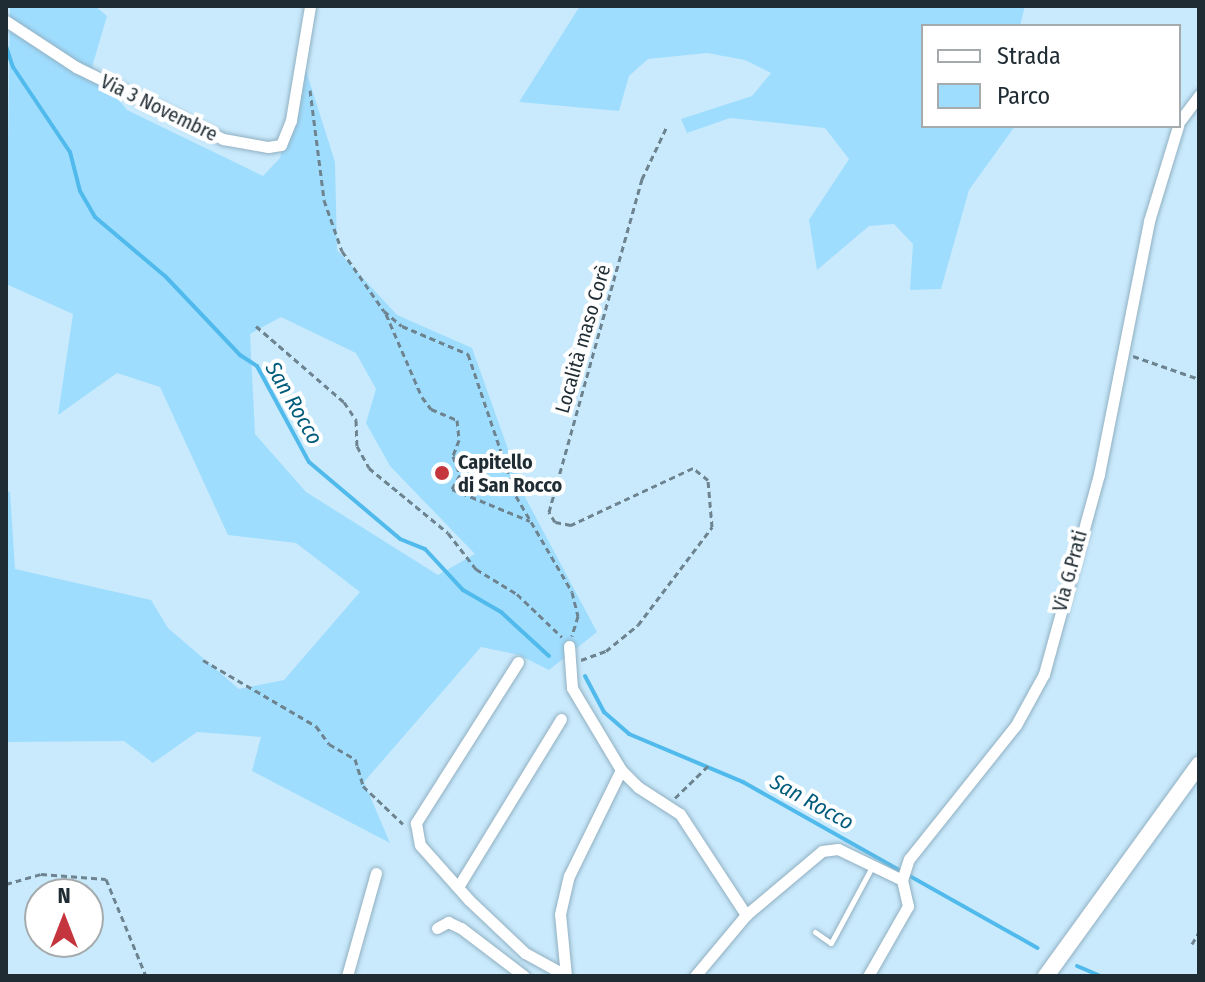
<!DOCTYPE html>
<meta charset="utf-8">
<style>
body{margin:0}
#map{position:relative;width:1205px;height:982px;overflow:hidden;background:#c9eafc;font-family:"Fira Sans Condensed",sans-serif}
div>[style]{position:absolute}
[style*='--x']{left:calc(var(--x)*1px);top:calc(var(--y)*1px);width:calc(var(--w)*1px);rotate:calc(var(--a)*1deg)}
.green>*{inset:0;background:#9fddfe}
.stream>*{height:4px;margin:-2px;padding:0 2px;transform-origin:2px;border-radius:2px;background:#50baec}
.path>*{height:3px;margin-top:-1.5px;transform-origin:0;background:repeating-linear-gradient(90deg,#6d8490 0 6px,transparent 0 10px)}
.roads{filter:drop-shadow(0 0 2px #91b0c2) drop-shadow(0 0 2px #91b0c2)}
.lane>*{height:5px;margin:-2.5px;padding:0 2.5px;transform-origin:2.5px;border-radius:2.5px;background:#fff}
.street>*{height:11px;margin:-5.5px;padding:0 5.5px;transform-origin:5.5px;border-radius:5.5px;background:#fff}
.secondary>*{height:16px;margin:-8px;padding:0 8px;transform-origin:8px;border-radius:8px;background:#fff}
.dots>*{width:22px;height:22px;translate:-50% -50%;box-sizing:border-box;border:4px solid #fff;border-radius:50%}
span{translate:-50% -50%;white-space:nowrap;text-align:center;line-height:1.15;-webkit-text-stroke:8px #fff;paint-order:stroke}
.street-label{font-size:20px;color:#1f2c33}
.poi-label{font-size:20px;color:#1f2c33;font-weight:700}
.left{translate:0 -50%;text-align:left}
.water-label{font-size:22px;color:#015b7c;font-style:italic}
.frame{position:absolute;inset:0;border:8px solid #1f2c33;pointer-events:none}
.legend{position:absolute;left:921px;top:24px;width:260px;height:104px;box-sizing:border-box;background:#fff;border:2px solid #a5abad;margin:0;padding:10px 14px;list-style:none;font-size:24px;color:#1f2c33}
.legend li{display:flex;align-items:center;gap:16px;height:40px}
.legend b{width:40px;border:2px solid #a5abad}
.north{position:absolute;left:24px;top:878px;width:80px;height:80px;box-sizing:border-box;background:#fff;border:2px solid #a5abad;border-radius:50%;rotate:0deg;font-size:22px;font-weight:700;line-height:32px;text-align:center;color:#1f2c33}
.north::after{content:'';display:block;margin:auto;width:28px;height:36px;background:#c5353e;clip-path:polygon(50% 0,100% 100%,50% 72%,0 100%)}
</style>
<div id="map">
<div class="green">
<i style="clip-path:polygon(evenodd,10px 6px,95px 6px,107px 16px,92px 67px,127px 110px,263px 176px,280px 158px,303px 61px,335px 162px,337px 250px,397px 315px,472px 348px,525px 497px,597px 632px,549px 670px,519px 655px,481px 647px,364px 782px,390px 843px,252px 771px,261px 737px,197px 732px,153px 763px,124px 741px,6px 742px,6px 493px,10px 491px,15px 569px,151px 600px,168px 628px,239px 689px,284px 680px,360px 592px,296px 543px,228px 535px,160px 387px,117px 373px,58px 415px,73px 314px,6px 284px,10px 6px,281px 317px,356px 353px,376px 389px,366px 423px,390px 466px,475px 554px,438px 575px,306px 492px,255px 434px,250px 334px,281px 317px)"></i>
<i style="clip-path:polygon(580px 6px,1025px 6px,1020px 26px,923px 26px,923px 126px,1015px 126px,969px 190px,941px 289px,910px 290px,913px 244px,894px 224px,869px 226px,817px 270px,809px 220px,849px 159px,825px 128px,730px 118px,687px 133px,681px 119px,752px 96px,771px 73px,745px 60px,707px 53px,648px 59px,629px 76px,619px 111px,519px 102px)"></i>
</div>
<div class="stream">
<i style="--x:6;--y:46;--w:22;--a:72"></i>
<i style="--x:13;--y:67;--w:102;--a:56.2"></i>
<i style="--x:70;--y:152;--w:40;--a:75.6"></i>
<i style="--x:80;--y:191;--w:30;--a:60"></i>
<i style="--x:95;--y:217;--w:93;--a:40.2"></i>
<i style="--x:166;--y:277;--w:108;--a:46.5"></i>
<i style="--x:240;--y:355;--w:20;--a:33"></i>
<i style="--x:257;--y:366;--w:109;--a:61.6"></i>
<i style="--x:309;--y:462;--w:119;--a:40.2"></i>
<i style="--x:400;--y:539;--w:27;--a:22"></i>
<i style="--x:425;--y:549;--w:56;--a:47.2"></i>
<i style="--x:463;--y:590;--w:44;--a:30.1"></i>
<i style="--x:501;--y:612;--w:65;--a:42.5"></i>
<i style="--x:585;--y:676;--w:41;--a:62.2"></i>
<i style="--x:604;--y:712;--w:33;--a:41"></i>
<i style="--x:629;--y:734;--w:124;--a:22.8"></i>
<i style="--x:743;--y:782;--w:338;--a:29.4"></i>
<i style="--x:1077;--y:966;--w:25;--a:23"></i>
</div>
<div class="path">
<i style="--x:310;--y:90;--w:111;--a:82.7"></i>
<i style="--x:324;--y:200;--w:54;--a:70.6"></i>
<i style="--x:342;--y:251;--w:73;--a:55"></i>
<i style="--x:384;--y:311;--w:23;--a:40"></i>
<i style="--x:402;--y:326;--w:72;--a:23"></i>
<i style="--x:468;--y:354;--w:150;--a:71.3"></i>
<i style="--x:516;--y:496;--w:111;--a:59.7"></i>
<i style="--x:572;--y:592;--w:25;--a:76"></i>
<i style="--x:578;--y:616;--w:21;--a:107"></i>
<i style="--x:386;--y:314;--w:90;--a:66.6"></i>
<i style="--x:422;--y:397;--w:15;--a:53"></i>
<i style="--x:431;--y:409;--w:28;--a:23"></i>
<i style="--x:457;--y:420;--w:20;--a:84"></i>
<i style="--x:459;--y:440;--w:17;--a:111"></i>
<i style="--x:453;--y:456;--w:20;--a:70"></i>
<i style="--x:460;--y:475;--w:16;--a:120"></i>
<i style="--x:452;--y:489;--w:84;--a:22.3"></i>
<i style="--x:256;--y:326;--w:116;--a:40.8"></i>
<i style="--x:344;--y:402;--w:22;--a:56"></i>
<i style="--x:356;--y:420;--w:26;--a:88"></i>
<i style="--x:357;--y:446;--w:25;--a:61"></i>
<i style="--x:369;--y:468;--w:102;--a:39.4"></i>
<i style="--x:448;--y:533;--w:46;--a:52.1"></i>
<i style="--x:476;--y:569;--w:48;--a:31.4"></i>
<i style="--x:517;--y:594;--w:62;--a:43.7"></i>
<i style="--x:1133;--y:356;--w:70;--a:19.2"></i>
<i style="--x:203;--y:660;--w:131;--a:30.3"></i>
<i style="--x:316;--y:726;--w:22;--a:54"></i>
<i style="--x:329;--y:744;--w:30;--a:30"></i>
<i style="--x:355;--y:759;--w:28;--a:73"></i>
<i style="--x:363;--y:786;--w:55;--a:43.5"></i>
<i style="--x:581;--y:660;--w:27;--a:-20"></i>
<i style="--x:606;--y:651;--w:41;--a:-39.1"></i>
<i style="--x:638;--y:625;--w:123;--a:-52.9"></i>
<i style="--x:712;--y:527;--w:47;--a:-94.9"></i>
<i style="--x:708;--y:480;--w:19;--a:-141"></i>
<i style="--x:693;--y:468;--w:135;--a:155"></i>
<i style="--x:571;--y:525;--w:16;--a:-169"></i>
<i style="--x:555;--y:522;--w:12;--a:-121"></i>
<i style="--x:549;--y:512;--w:346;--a:-74.4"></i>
<i style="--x:642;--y:179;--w:59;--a:-64.7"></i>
<i style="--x:675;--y:798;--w:50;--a:-44.2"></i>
<i style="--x:6;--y:884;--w:36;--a:-16"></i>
<i style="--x:41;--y:874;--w:65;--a:4.4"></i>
<i style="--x:106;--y:879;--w:105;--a:67.6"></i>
<i style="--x:1192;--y:944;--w:14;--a:-60"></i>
</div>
<div class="roads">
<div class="lane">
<i style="--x:815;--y:932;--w:19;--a:35"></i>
<i style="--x:831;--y:943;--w:86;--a:-61.7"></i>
</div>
<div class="street">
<i style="--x:6;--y:21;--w:84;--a:33.3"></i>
<i style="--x:76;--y:67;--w:164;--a:26.1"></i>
<i style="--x:223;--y:139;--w:46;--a:10.1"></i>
<i style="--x:268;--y:147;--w:13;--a:-9"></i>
<i style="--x:281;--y:145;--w:27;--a:-68"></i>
<i style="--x:291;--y:120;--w:116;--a:-80.5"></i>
<i style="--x:1179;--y:122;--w:34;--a:-53"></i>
<i style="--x:569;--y:646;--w:42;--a:85.9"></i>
<i style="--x:572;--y:688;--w:96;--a:59.1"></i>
<i style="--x:518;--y:662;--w:191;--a:122.4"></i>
<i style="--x:416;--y:823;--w:22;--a:80"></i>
<i style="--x:420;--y:845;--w:74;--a:48.3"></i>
<i style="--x:469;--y:900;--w:77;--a:43.4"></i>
<i style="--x:525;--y:953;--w:46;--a:28.8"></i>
<i style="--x:902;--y:880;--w:22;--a:-72"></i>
<i style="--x:909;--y:859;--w:171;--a:-51.4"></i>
<i style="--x:1016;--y:725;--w:58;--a:-61.2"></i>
<i style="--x:1044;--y:674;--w:207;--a:-74.6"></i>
<i style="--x:1099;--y:474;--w:258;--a:-78.8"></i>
<i style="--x:1149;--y:221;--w:99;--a:-73"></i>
<i style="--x:458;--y:887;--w:197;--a:-58.5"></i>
<i style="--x:437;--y:928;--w:13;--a:-29"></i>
<i style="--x:448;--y:922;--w:14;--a:25"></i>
<i style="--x:461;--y:928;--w:79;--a:37.3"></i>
<i style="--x:347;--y:976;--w:107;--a:-74.3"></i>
<i style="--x:566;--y:976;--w:62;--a:-95.5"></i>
<i style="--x:560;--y:914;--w:39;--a:-77"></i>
<i style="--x:569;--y:876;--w:118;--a:-63.9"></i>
<i style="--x:621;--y:770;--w:24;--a:45"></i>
<i style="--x:638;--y:787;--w:50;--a:32.7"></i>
<i style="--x:680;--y:814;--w:121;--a:56.8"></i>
<i style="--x:695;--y:976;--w:80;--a:-50.1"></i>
<i style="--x:746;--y:915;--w:99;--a:-40.1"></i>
<i style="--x:822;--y:851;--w:16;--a:-7"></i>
<i style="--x:838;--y:849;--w:71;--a:25.8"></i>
<i style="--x:902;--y:880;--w:27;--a:77"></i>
<i style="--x:908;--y:906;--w:81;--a:119.7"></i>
</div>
<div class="secondary">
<i style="--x:1046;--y:976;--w:261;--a:-54.1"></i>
</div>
</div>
<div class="dots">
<i style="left:442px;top:473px;background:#c5353e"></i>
</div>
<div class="street-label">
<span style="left:159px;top:108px;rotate:26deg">Via 3 Novembre</span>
<span style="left:583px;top:339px;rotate:-74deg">Località maso Corè</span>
<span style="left:1070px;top:571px;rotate:-75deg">Via G.Prati</span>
</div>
<div class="poi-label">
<span class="left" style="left:458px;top:474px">Capitello<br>di San Rocco</span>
</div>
<div class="water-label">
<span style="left:294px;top:403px;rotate:60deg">San Rocco</span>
<span style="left:812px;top:802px;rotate:29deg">San Rocco</span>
</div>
<div class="frame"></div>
<ul class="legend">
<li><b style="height:10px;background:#fff"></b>Strada</li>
<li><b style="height:22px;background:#9fddfe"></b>Parco</li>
</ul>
<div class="north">N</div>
</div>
